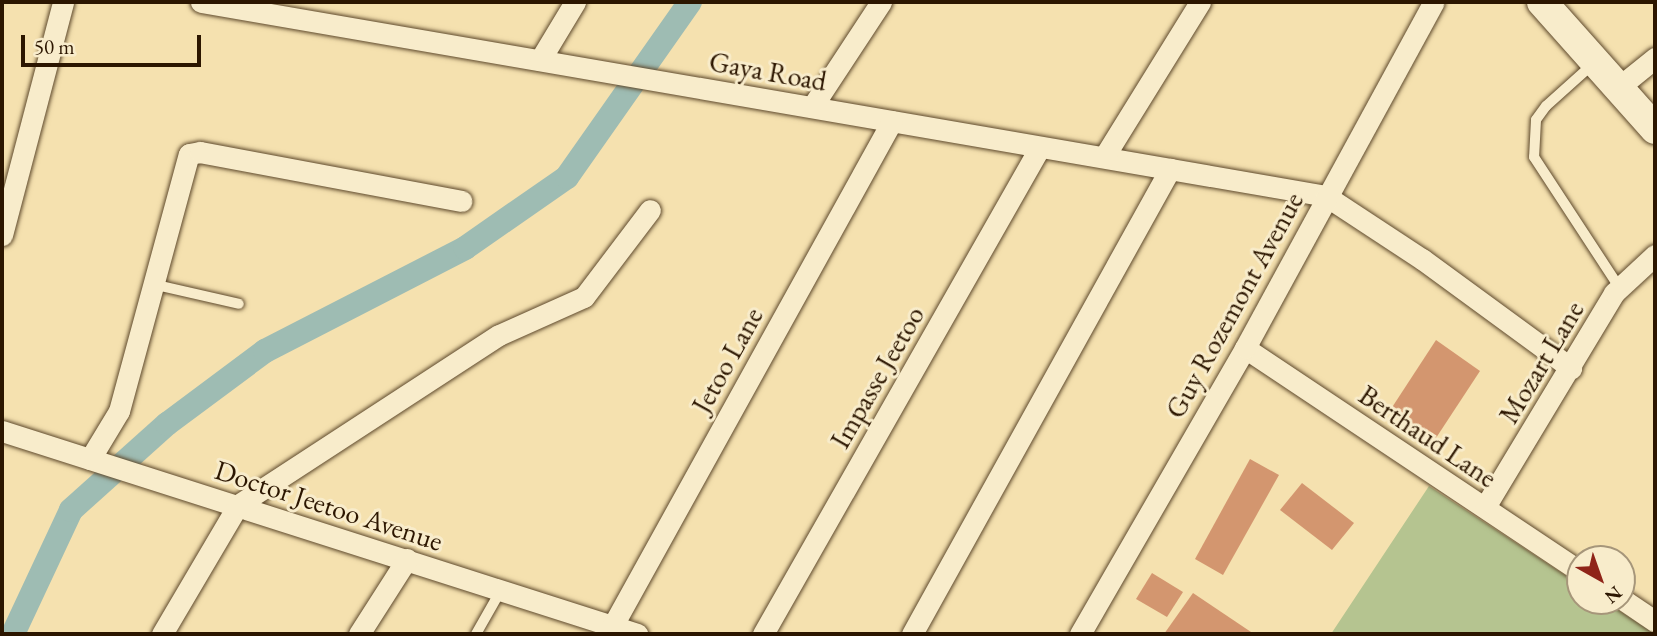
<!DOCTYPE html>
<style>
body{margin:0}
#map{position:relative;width:1657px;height:636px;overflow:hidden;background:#f5e1af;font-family:"EB Garamond",serif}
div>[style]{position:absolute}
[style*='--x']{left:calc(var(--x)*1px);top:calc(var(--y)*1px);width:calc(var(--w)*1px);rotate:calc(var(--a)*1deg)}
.green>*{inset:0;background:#b5c490}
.canal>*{height:24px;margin:-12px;padding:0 12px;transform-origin:12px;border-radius:12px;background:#9ebcb3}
.building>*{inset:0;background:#d3966f}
.roads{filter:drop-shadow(0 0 2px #5e492c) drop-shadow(0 0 2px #5e492c)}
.lane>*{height:10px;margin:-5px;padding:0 5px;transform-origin:5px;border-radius:5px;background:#f8eccb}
.street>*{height:21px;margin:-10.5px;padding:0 10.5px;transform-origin:10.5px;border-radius:10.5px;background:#f8eccb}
.secondary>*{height:30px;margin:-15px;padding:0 15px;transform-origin:15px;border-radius:15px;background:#f8eccb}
span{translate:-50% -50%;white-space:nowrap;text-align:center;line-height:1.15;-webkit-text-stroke:6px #f8eccb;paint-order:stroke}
.street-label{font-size:28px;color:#2c1600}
.frame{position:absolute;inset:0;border:4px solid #2c1600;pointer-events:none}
.north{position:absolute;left:1566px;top:545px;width:70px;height:70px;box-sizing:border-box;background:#f8eccb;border:2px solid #a6967a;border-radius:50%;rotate:140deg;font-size:19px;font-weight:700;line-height:28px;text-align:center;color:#2c1600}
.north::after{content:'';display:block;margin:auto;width:24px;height:32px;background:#8f2418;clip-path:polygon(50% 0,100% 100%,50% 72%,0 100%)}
.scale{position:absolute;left:21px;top:35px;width:180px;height:32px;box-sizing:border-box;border:4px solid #2c1600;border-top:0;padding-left:9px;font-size:21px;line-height:24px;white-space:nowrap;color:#2c1600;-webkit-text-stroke:5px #f8eccb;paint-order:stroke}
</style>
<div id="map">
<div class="green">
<i style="clip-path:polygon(1429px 486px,1580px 585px,1580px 601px,1604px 601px,1655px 634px,1331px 634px)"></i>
</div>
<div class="canal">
<i style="--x:13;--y:634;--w:137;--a:-64.9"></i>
<i style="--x:71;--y:510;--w:129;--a:-41.9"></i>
<i style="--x:167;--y:424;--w:122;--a:-36.7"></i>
<i style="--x:265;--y:351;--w:225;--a:-27.2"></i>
<i style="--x:465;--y:248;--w:124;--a:-34.8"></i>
<i style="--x:567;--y:177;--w:214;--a:-54.9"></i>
</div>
<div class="building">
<i style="clip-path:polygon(1436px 340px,1480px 371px,1434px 441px,1389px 412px)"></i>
<i style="clip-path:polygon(1250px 459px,1279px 475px,1223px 575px,1195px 559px)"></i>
<i style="clip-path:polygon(1302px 483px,1354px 523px,1332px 550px,1280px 510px)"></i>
<i style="clip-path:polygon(1152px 573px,1183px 592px,1167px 617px,1136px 599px)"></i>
<i style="clip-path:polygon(1193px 593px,1254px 634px,1164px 634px)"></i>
</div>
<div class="roads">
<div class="lane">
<i style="--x:1594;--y:63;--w:64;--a:138.1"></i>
<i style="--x:1546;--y:106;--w:17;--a:126"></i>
<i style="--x:1536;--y:120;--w:37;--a:93"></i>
<i style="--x:1534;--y:157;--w:155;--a:56.8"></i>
<i style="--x:152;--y:284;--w:89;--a:12.9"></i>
<i style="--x:476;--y:634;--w:51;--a:-60.4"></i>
</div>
<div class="street">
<i style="--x:201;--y:2;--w:1142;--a:9.78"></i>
<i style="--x:1326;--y:196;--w:115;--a:33.3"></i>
<i style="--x:1422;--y:259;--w:185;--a:36.2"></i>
<i style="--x:540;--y:60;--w:68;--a:-58.9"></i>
<i style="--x:1619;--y:87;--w:46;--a:-38.9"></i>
<i style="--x:812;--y:107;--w:126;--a:-56.7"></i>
<i style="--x:1104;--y:157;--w:182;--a:-58.2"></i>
<i style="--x:2;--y:235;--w:241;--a:-75.3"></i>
<i style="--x:1245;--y:348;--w:402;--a:33.7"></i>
<i style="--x:2;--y:431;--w:667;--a:17.73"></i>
<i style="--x:90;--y:459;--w:56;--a:-58.9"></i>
<i style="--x:119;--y:411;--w:266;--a:-74.8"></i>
<i style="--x:189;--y:154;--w:11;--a:-10"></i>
<i style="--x:200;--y:152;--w:266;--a:10.6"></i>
<i style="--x:1485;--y:507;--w:250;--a:-58.9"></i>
<i style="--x:1614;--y:293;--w:56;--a:-42.8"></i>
<i style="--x:1622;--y:599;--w:40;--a:34"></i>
<i style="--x:612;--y:627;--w:578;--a:-61.04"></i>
<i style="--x:162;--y:634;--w:150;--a:-59.5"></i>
<i style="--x:238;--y:505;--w:311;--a:-33.1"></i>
<i style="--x:499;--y:335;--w:93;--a:-24.1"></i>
<i style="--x:584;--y:297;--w:109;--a:-52.8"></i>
<i style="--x:359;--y:634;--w:89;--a:-57.4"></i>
<i style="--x:763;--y:634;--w:560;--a:-60.37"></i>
<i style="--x:912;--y:634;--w:532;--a:-60.98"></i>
<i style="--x:1080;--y:634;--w:330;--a:-60"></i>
<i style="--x:1245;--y:348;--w:394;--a:-61.4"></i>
</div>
<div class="secondary">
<i style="--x:1542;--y:2;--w:170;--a:48.3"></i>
</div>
</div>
<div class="street-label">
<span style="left:768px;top:71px;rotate:10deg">Gaya Road</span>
<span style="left:1234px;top:305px;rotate:-61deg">Guy Rozemont Avenue</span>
<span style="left:727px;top:360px;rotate:-61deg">Jetoo Lane</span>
<span style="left:1541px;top:362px;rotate:-59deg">Mozart Lane</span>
<span style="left:877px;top:377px;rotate:-60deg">Impasse Jeetoo</span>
<span style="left:1428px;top:436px;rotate:34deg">Berthaud Lane</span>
<span style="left:329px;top:505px;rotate:18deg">Doctor Jeetoo Avenue</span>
</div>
<div class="frame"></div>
<div class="north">N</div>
<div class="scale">50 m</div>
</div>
